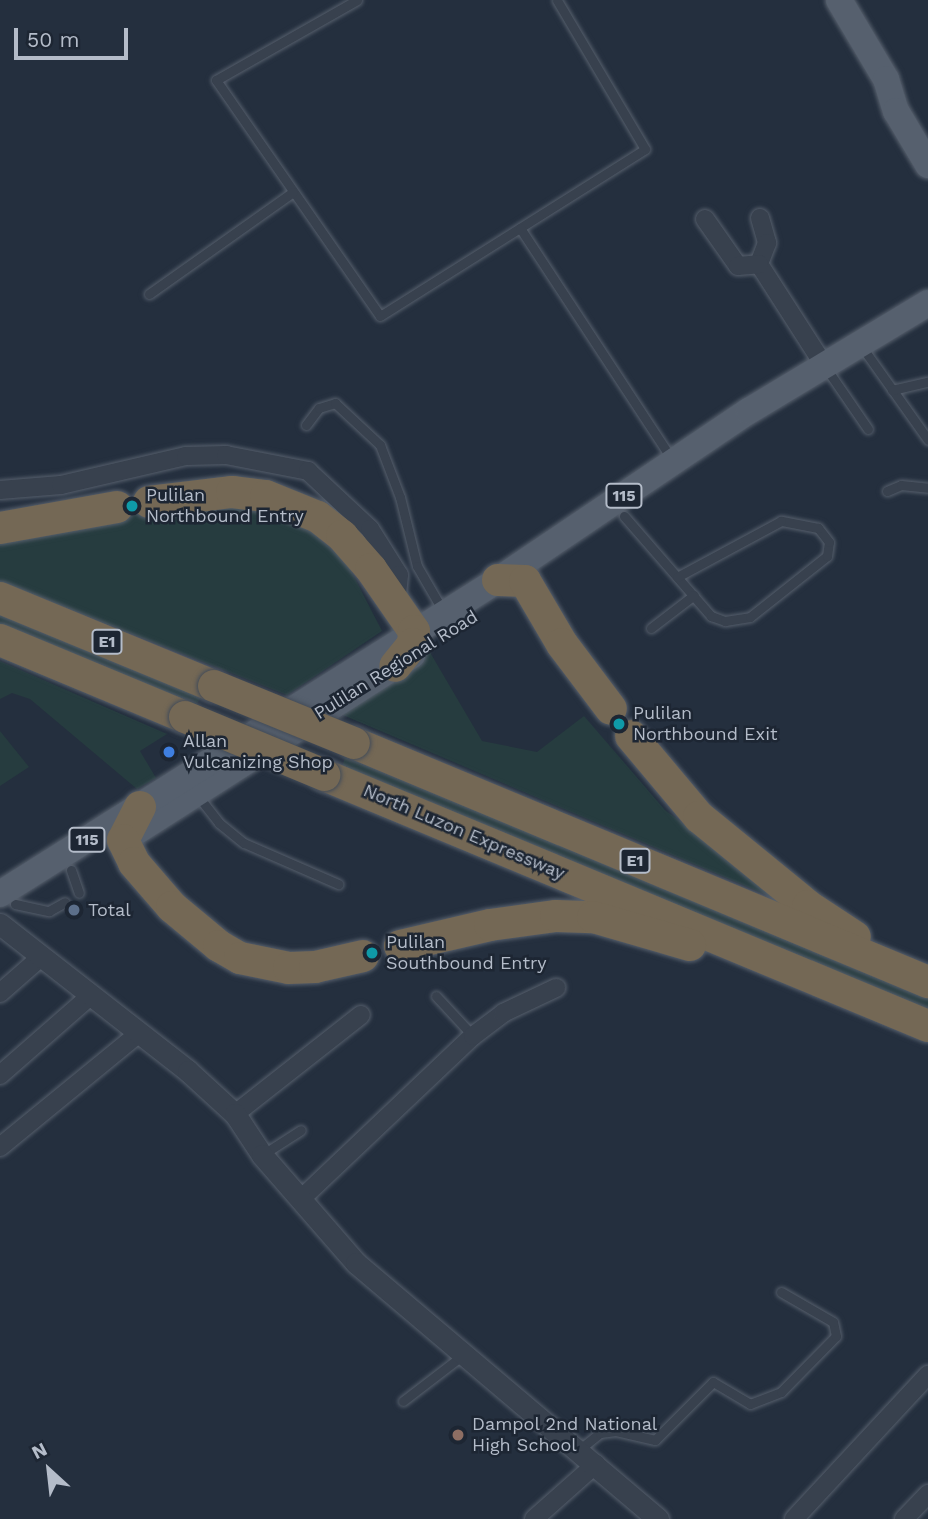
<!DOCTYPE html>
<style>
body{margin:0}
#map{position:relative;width:928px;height:1519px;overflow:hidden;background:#242f3e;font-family:"Work Sans",sans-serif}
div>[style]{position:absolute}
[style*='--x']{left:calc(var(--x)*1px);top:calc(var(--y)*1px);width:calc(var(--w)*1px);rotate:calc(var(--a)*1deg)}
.green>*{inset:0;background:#263c3f}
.roads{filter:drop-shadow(0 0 2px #565f6c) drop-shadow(0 0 2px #565f6c)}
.service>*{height:9px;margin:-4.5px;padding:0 4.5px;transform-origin:4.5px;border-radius:4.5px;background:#38414e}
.minor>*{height:18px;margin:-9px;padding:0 9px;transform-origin:9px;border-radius:9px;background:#38414e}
.tertiary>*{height:21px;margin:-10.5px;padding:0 10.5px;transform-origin:10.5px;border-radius:10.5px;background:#38414e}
.primary>*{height:26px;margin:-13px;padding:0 13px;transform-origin:13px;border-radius:13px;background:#56606e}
.motorway>*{height:32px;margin:-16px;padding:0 16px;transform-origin:16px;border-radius:16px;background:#746855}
.bridges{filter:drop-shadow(0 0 2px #434c59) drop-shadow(0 0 2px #434c59)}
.motorway-bridge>*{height:32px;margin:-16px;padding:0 16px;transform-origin:16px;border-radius:16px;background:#746855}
.dots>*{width:19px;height:19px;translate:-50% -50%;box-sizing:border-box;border:4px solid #1d2633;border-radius:50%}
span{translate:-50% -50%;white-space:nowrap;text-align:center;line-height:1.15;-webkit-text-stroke:5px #1d2633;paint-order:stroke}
.shield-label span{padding:2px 5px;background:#1d2633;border:2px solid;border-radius:5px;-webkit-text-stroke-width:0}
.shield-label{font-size:16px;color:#b4bcc9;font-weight:700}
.poi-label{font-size:18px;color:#b4bcc9}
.left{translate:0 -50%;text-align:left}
.street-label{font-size:18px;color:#b4bcc9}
.north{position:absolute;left:14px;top:1435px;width:70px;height:70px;-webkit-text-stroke:5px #1d2633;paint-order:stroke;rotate:333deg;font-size:19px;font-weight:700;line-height:28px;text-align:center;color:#b4bcc9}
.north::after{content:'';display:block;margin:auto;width:24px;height:32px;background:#b4bcc9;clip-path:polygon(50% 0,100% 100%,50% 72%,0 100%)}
.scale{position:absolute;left:14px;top:28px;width:114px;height:32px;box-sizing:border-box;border:4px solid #b4bcc9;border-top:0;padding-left:9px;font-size:21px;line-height:24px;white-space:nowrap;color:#b4bcc9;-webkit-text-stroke:5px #1d2633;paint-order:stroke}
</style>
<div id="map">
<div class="green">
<i style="clip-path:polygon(234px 501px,308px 528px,347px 563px,382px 631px,287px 695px,0 582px,0 535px,188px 502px)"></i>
<i style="clip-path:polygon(0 612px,201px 696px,196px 706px,0 626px)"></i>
<i style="clip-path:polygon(428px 649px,482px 741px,537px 752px,584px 716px,665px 810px,795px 907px,331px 710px)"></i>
<i style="clip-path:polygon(0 661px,167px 734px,140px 751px,156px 778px,137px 789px,30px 699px,12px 693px,0 699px)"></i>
<i style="clip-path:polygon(0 731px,29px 767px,0 786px)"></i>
<i style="clip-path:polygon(345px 757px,928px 996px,928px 1012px,342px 768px)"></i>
</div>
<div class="roads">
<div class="service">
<i style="--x:357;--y:0;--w:162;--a:150.4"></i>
<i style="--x:216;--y:80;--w:287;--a:55.2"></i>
<i style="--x:380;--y:316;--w:313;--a:-32.2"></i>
<i style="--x:645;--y:149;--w:173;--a:-120.6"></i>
<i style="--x:520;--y:228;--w:275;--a:56.7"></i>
<i style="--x:149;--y:294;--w:176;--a:-35.3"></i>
<i style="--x:862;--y:347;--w:114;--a:54.6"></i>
<i style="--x:826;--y:368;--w:74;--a:55.5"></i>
<i style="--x:892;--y:390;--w:37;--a:-13"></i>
<i style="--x:306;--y:425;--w:21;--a:-53"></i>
<i style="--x:319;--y:408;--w:17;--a:-17"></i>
<i style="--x:335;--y:403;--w:62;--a:43"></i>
<i style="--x:380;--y:445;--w:56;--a:69"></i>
<i style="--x:400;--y:497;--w:71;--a:76.2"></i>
<i style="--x:417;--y:566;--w:52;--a:60"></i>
<i style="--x:887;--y:491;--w:15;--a:-23"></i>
<i style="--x:901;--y:485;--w:27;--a:6"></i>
<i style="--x:624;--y:516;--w:133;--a:49"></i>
<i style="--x:711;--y:616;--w:15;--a:20"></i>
<i style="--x:725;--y:621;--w:25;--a:-9"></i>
<i style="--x:750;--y:617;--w:98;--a:-38.4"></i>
<i style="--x:827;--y:556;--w:14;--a:-82"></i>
<i style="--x:829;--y:542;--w:18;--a:-128"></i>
<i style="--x:818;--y:528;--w:38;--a:-169"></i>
<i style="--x:781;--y:521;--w:118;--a:151.7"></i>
<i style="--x:651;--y:628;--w:54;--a:-37.5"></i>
<i style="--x:198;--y:796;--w:34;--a:52"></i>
<i style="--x:219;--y:823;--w:32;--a:39"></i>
<i style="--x:244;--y:843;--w:103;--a:23.6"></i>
<i style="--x:71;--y:870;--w:24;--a:71"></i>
<i style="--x:15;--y:904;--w:35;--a:12"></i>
<i style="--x:49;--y:911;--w:18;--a:-29"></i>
<i style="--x:436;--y:996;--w:54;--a:47.2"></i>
<i style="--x:262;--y:1155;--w:46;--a:-32.7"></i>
<i style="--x:403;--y:1401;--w:76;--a:-37.5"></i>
<i style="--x:580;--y:1449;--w:26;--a:-39"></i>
<i style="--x:600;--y:1433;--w:16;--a:-7"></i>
<i style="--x:616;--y:1431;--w:40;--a:13"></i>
<i style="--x:655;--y:1440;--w:82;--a:-45"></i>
<i style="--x:713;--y:1382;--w:43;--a:30.7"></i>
<i style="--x:750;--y:1404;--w:33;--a:-21"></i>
<i style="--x:781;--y:1392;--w:78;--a:-45.5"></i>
<i style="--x:836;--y:1336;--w:14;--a:-102"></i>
<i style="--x:833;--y:1322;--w:60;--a:-150"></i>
</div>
<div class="minor">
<i style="--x:760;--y:218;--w:26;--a:74"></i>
<i style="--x:767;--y:243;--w:22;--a:111"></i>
<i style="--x:759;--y:264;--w:122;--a:57.3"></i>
<i style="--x:705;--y:219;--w:57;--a:54.9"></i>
<i style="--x:738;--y:266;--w:21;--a:-5"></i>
<i style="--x:0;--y:490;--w:61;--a:-4.7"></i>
<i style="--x:61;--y:485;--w:128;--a:-13.1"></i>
<i style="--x:186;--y:456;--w:40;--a:-1.4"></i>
<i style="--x:226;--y:455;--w:84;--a:11"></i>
<i style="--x:308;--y:471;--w:85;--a:43.1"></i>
<i style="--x:370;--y:529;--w:54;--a:57.8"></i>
<i style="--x:399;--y:575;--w:29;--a:96"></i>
<i style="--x:0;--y:993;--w:55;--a:-41.3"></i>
<i style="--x:0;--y:1075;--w:118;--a:-41.2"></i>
<i style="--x:235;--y:1114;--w:160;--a:-38.2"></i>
<i style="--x:0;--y:1147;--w:177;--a:-39.3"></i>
<i style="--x:301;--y:1199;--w:237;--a:-43.5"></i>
<i style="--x:473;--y:1036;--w:38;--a:-37"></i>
<i style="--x:503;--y:1013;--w:59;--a:-25.3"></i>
<i style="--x:534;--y:1519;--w:83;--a:-41.6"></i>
<i style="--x:794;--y:1519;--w:197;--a:-47.1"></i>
<i style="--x:904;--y:1519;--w:35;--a:-46"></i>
</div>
<div class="tertiary">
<i style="--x:0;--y:924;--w:239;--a:38"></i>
<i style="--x:188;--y:1071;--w:64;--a:42.5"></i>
<i style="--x:235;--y:1114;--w:49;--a:56.6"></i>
<i style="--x:262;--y:1155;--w:143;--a:49"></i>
<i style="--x:356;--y:1263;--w:396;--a:40.3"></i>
</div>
<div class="primary">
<i style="--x:839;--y:0;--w:92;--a:59.3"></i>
<i style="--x:886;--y:79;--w:34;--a:73"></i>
<i style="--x:896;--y:111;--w:63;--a:59.3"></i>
<i style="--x:120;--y:842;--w:347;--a:-32.6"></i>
<i style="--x:0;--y:894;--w:589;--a:-32.23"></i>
<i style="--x:498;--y:580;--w:303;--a:-34"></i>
<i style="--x:749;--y:411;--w:209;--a:-31.1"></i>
</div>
<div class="motorway">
<i style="--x:149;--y:502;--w:84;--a:-6.9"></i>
<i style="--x:232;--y:492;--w:34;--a:7"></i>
<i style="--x:266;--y:496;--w:56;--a:22"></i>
<i style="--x:318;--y:517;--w:31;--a:38"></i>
<i style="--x:342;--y:536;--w:44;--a:48.7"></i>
<i style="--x:371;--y:569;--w:75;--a:55.3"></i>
<i style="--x:414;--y:631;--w:13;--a:94"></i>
<i style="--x:413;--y:644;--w:28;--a:129"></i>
<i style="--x:0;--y:528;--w:119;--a:-10.2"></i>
<i style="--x:498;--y:580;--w:27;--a:2"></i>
<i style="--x:525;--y:581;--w:73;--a:59.6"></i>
<i style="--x:562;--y:644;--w:81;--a:53"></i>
<i style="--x:0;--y:598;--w:231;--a:22.4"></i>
<i style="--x:0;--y:640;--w:200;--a:22.6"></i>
<i style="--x:631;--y:736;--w:106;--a:50"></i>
<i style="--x:699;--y:817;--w:141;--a:39.2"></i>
<i style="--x:808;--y:906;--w:56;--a:33.4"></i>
<i style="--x:354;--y:743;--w:622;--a:22.61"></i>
<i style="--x:324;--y:775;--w:654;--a:22.57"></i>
<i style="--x:140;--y:807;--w:37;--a:117"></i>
<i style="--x:123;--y:840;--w:25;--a:64"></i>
<i style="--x:134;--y:863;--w:58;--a:49.2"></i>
<i style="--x:172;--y:907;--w:61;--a:39.7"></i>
<i style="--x:219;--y:946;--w:24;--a:30"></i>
<i style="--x:240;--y:958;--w:50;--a:11.5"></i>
<i style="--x:289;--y:968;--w:26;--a:-2"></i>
<i style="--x:315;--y:967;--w:49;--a:-12.9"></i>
<i style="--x:400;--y:946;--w:92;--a:-13.1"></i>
<i style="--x:490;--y:925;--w:67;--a:-7.8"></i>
<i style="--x:556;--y:916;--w:37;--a:2"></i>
<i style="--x:593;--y:917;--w:101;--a:16.1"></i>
</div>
</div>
<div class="bridges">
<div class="motorway-bridge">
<i style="--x:214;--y:686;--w:151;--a:22.2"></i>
<i style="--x:185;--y:717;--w:151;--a:22.6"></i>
</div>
</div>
<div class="dots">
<i style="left:132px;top:506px;background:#0f9aa8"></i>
<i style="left:619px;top:724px;background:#0f9aa8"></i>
<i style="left:169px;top:752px;background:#3f7fe0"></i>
<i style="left:74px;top:910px;background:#5c6f8a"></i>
<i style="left:372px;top:953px;background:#0f9aa8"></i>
<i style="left:458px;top:1435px;background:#8d6e63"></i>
</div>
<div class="shield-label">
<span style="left:624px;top:496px">115</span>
<span style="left:107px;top:642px">E1</span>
<span style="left:87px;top:840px">115</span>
<span style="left:635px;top:861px">E1</span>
</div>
<div class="poi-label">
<span class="left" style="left:146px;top:506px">Pulilan<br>Northbound Entry</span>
<span class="left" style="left:633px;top:724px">Pulilan<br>Northbound Exit</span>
<span class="left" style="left:183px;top:752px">Allan<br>Vulcanizing Shop</span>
<span class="left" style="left:88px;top:910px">Total</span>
<span class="left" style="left:386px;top:953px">Pulilan<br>Southbound Entry</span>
<span class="left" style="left:472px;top:1435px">Dampol 2nd National<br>High School</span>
</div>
<div class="street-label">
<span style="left:396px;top:665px;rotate:-32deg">Pulilan Regional Road</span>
<span style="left:464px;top:832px;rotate:23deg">North Luzon Expressway</span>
</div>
<div class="north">N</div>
<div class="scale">50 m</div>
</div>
